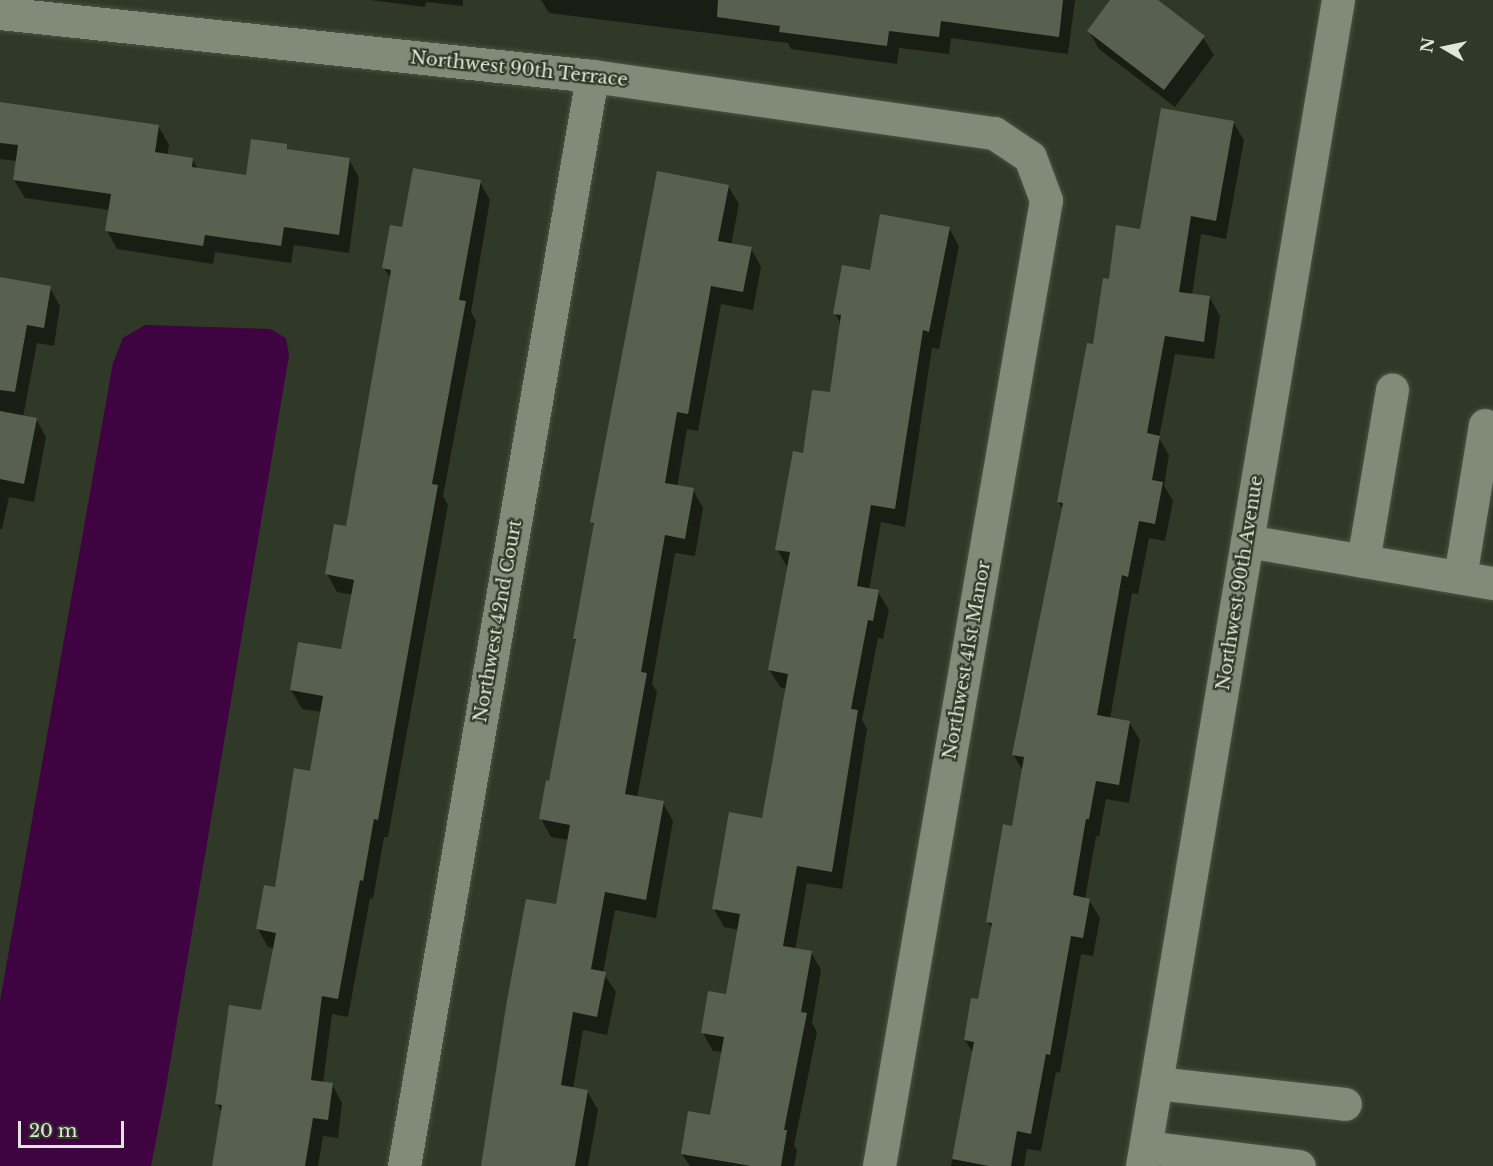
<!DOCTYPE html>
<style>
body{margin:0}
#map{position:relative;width:1493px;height:1166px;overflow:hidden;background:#303827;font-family:"Libre Baskerville",serif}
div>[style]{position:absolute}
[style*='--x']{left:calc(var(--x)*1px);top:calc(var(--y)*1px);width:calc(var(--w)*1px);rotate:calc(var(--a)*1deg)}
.water>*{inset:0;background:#3f0342}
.shadow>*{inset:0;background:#0007}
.building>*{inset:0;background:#58614f}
.roads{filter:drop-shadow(0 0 2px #4c5344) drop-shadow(0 0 2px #4c5344)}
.minor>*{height:33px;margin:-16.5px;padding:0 16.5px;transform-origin:16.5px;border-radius:16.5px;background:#818b78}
span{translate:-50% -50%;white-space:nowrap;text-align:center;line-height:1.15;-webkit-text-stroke:4.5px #303827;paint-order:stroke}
.street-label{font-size:18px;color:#e0e6db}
.north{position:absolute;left:1415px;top:18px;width:60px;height:60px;-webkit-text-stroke:4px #303827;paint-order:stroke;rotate:279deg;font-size:16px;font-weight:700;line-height:24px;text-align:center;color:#e0e6db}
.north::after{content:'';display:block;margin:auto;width:21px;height:27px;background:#e0e6db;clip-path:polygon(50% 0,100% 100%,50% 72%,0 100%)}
.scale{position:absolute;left:18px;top:1121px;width:106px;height:27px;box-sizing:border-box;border:3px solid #e0e6db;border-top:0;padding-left:8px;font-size:18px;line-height:21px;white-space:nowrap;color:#e0e6db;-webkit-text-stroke:4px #303827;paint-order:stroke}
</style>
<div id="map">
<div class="water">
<i style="clip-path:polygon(145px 325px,270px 329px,286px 338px,289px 355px,164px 1099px,151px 1166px,0 1166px,0 1001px,113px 363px,123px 338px)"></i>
</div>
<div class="shadow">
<i style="clip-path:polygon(370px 0,463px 0,463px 6px,426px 2px,425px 7px)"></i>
<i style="clip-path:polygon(541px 0,1075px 0,1068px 54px,951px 38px,949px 54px,899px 48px,897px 64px,791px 49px,788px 43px,549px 13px)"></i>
<i style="clip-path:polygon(1112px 0,1155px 0,1203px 37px,1214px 55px,1175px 107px,1099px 49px,1089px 31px)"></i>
<i style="clip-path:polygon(0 104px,159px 127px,169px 145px,167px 156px,192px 159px,198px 169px,247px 177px,286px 146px,289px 151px,349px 159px,359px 178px,349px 253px,294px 245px,291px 263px,215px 252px,213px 264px,117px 249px,107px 231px,110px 210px,25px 198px,14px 180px,17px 161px,0 159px)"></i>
<i style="clip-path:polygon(1233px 122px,1244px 140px,1226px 239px,1201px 234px,1192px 295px,1210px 298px,1220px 316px,1214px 359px,1175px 354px,1159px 438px,1169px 455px,1164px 486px,1173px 501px,1165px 541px,1149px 538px,1138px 594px,1132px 593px,1110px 719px,1129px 722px,1140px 740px,1129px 803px,1106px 799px,1099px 837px,1096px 836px,1085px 899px,1089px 900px,1100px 918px,1093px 956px,1081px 954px,1060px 1073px,1056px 1072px,1041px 1151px,1027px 1149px,1024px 1166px,951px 1166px,973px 1053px,965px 1040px,979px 1001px,992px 929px,988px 922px,1013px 827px,1023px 771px,1013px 754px,1063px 510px,1058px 501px,1110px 281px,1141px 231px)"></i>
<i style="clip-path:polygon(480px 182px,490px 200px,471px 312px,476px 321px,443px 496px,448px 505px,388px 837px,384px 837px,373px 899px,370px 898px,348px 1017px,332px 1014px,323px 1083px,332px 1084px,342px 1103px,338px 1138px,323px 1136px,318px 1166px,213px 1166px,222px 1113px,217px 1103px,262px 1011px,274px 948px,268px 947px,258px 929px,276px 889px,311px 772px,322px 712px,302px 709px,291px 690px,343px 651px,353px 595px,337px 592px,327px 574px,347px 528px,391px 279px,384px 268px,403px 229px)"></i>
<i style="clip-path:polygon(728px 186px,739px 204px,731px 245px,751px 248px,761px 267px,753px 310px,721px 304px,698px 431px,687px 429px,677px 487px,693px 490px,703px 508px,695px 556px,675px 553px,652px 684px,657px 692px,637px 798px,663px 803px,673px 821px,656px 918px,615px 910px,603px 973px,616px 992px,607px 1035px,583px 1030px,573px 1089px,587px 1091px,598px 1110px,588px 1166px,483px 1166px,557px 906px,568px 840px,551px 837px,541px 819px,550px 782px,577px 643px,574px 639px,595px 527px,592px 522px)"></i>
<i style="clip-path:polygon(949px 228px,959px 246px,939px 349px,932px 348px,905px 527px,881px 522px,869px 590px,878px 592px,889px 610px,883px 639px,878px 638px,862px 720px,867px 729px,842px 889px,807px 883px,795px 950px,811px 952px,821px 970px,812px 1023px,817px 1032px,794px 1145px,797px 1150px,794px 1166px,690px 1166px,682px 1154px,711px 1117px,722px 1052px,713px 1051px,703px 1033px,727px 996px,739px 930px,724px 927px,714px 909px,764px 820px,787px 689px,780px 687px,769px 669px,787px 567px,777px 549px,804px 455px,831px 394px,841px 325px,835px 313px,871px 272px)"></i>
<i style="clip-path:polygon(0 279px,50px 288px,60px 306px,54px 346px,37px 343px,23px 417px,36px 419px,46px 437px,34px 502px,9px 497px,2px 529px,0 529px)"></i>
</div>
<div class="building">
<i style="clip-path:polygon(718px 0,1063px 0,1059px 37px,941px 21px,939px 37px,889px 31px,887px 46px,779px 32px,780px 26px,717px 17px)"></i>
<i style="clip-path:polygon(1110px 0,1158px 0,1205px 36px,1164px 90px,1087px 31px)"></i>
<i style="clip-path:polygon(0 102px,159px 125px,155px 152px,193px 158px,192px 167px,246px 175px,251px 139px,287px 144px,287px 149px,350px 158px,339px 235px,284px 227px,281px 246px,205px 235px,203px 246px,105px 231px,111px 194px,13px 180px,18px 145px,0 143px)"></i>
<i style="clip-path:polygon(1161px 108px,1234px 121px,1216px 221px,1191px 216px,1179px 292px,1210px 296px,1204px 342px,1165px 336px,1147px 433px,1160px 436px,1152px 480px,1163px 482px,1155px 524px,1139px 521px,1128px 577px,1122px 575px,1097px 715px,1130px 721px,1119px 785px,1096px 781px,1089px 819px,1086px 819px,1073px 895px,1090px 899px,1083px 938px,1071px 936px,1050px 1055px,1046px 1054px,1031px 1134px,1017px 1131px,1011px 1166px,989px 1166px,952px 1159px,974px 1042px,964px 1040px,971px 998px,978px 999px,992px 923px,986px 922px,1003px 824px,1012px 826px,1024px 757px,1012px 755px,1063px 503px,1057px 502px,1087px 343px,1093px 344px,1103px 278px,1109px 279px,1116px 225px,1140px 229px)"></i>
<i style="clip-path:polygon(413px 168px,481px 180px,459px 300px,466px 301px,432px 484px,438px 485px,378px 820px,374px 819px,363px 881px,360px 880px,338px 999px,322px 996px,311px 1080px,333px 1083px,328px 1120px,313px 1118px,305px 1166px,212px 1166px,222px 1105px,215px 1104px,229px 1005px,261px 1010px,276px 933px,256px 929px,264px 885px,275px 887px,294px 768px,310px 771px,323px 696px,290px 690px,298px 642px,341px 649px,354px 580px,325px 574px,334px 524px,346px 526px,391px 270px,382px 268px,390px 225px,402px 227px)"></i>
<i style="clip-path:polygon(657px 171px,729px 185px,718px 241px,752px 247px,743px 292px,711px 286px,688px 414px,677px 412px,665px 483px,694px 488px,685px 539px,665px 535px,641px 672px,647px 673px,625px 794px,664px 801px,646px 900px,605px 892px,591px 969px,606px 972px,597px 1017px,573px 1012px,561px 1085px,588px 1090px,575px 1166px,481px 1166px,507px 1000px,526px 899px,556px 904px,570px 825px,539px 819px,546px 780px,549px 781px,576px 639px,573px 639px,594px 523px,590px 522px)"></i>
<i style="clip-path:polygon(880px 214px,950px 227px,929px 332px,923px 330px,895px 509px,871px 505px,857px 586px,879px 590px,873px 621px,868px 620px,851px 709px,858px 710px,832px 872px,797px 866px,783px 946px,812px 951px,801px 1012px,807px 1013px,784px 1130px,787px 1130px,781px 1166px,751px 1166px,681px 1154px,688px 1111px,710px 1115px,724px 1037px,701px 1033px,708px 991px,726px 994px,740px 914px,712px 909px,729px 812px,762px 818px,788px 674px,768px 670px,790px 552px,775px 550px,793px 451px,803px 453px,812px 390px,830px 392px,841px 315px,833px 314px,842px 265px,870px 270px)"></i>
<i style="clip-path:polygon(0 277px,51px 286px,44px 328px,27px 325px,15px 392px,0 390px)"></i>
<i style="clip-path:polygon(0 411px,37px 418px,24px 484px,0 479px)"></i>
</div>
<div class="roads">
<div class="minor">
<i style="--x:0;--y:13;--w:595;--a:6.07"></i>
<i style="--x:592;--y:76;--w:406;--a:8.1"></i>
<i style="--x:994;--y:133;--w:43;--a:33.7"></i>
<i style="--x:1030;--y:157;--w:46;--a:69.6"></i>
<i style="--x:1046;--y:200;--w:980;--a:99.81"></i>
<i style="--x:1247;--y:541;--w:250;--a:9.7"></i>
<i style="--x:1363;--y:561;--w:174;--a:-80.4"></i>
<i style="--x:1460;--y:577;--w:154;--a:-80.7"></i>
<i style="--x:1156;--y:1083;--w:190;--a:6.3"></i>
<i style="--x:1146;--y:1147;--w:154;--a:7.1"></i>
<i style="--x:404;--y:1166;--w:1106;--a:-80.21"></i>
<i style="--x:1142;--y:1166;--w:1182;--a:-80.46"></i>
</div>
</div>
<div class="street-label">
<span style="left:519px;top:69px;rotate:6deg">Northwest 90th Terrace</span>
<span style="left:1240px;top:583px;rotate:-81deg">Northwest 90th Avenue</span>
<span style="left:498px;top:621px;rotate:-80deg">Northwest 42nd Court</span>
<span style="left:967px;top:660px;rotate:-80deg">Northwest 41st Manor</span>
</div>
<div class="north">N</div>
<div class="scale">20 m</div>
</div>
